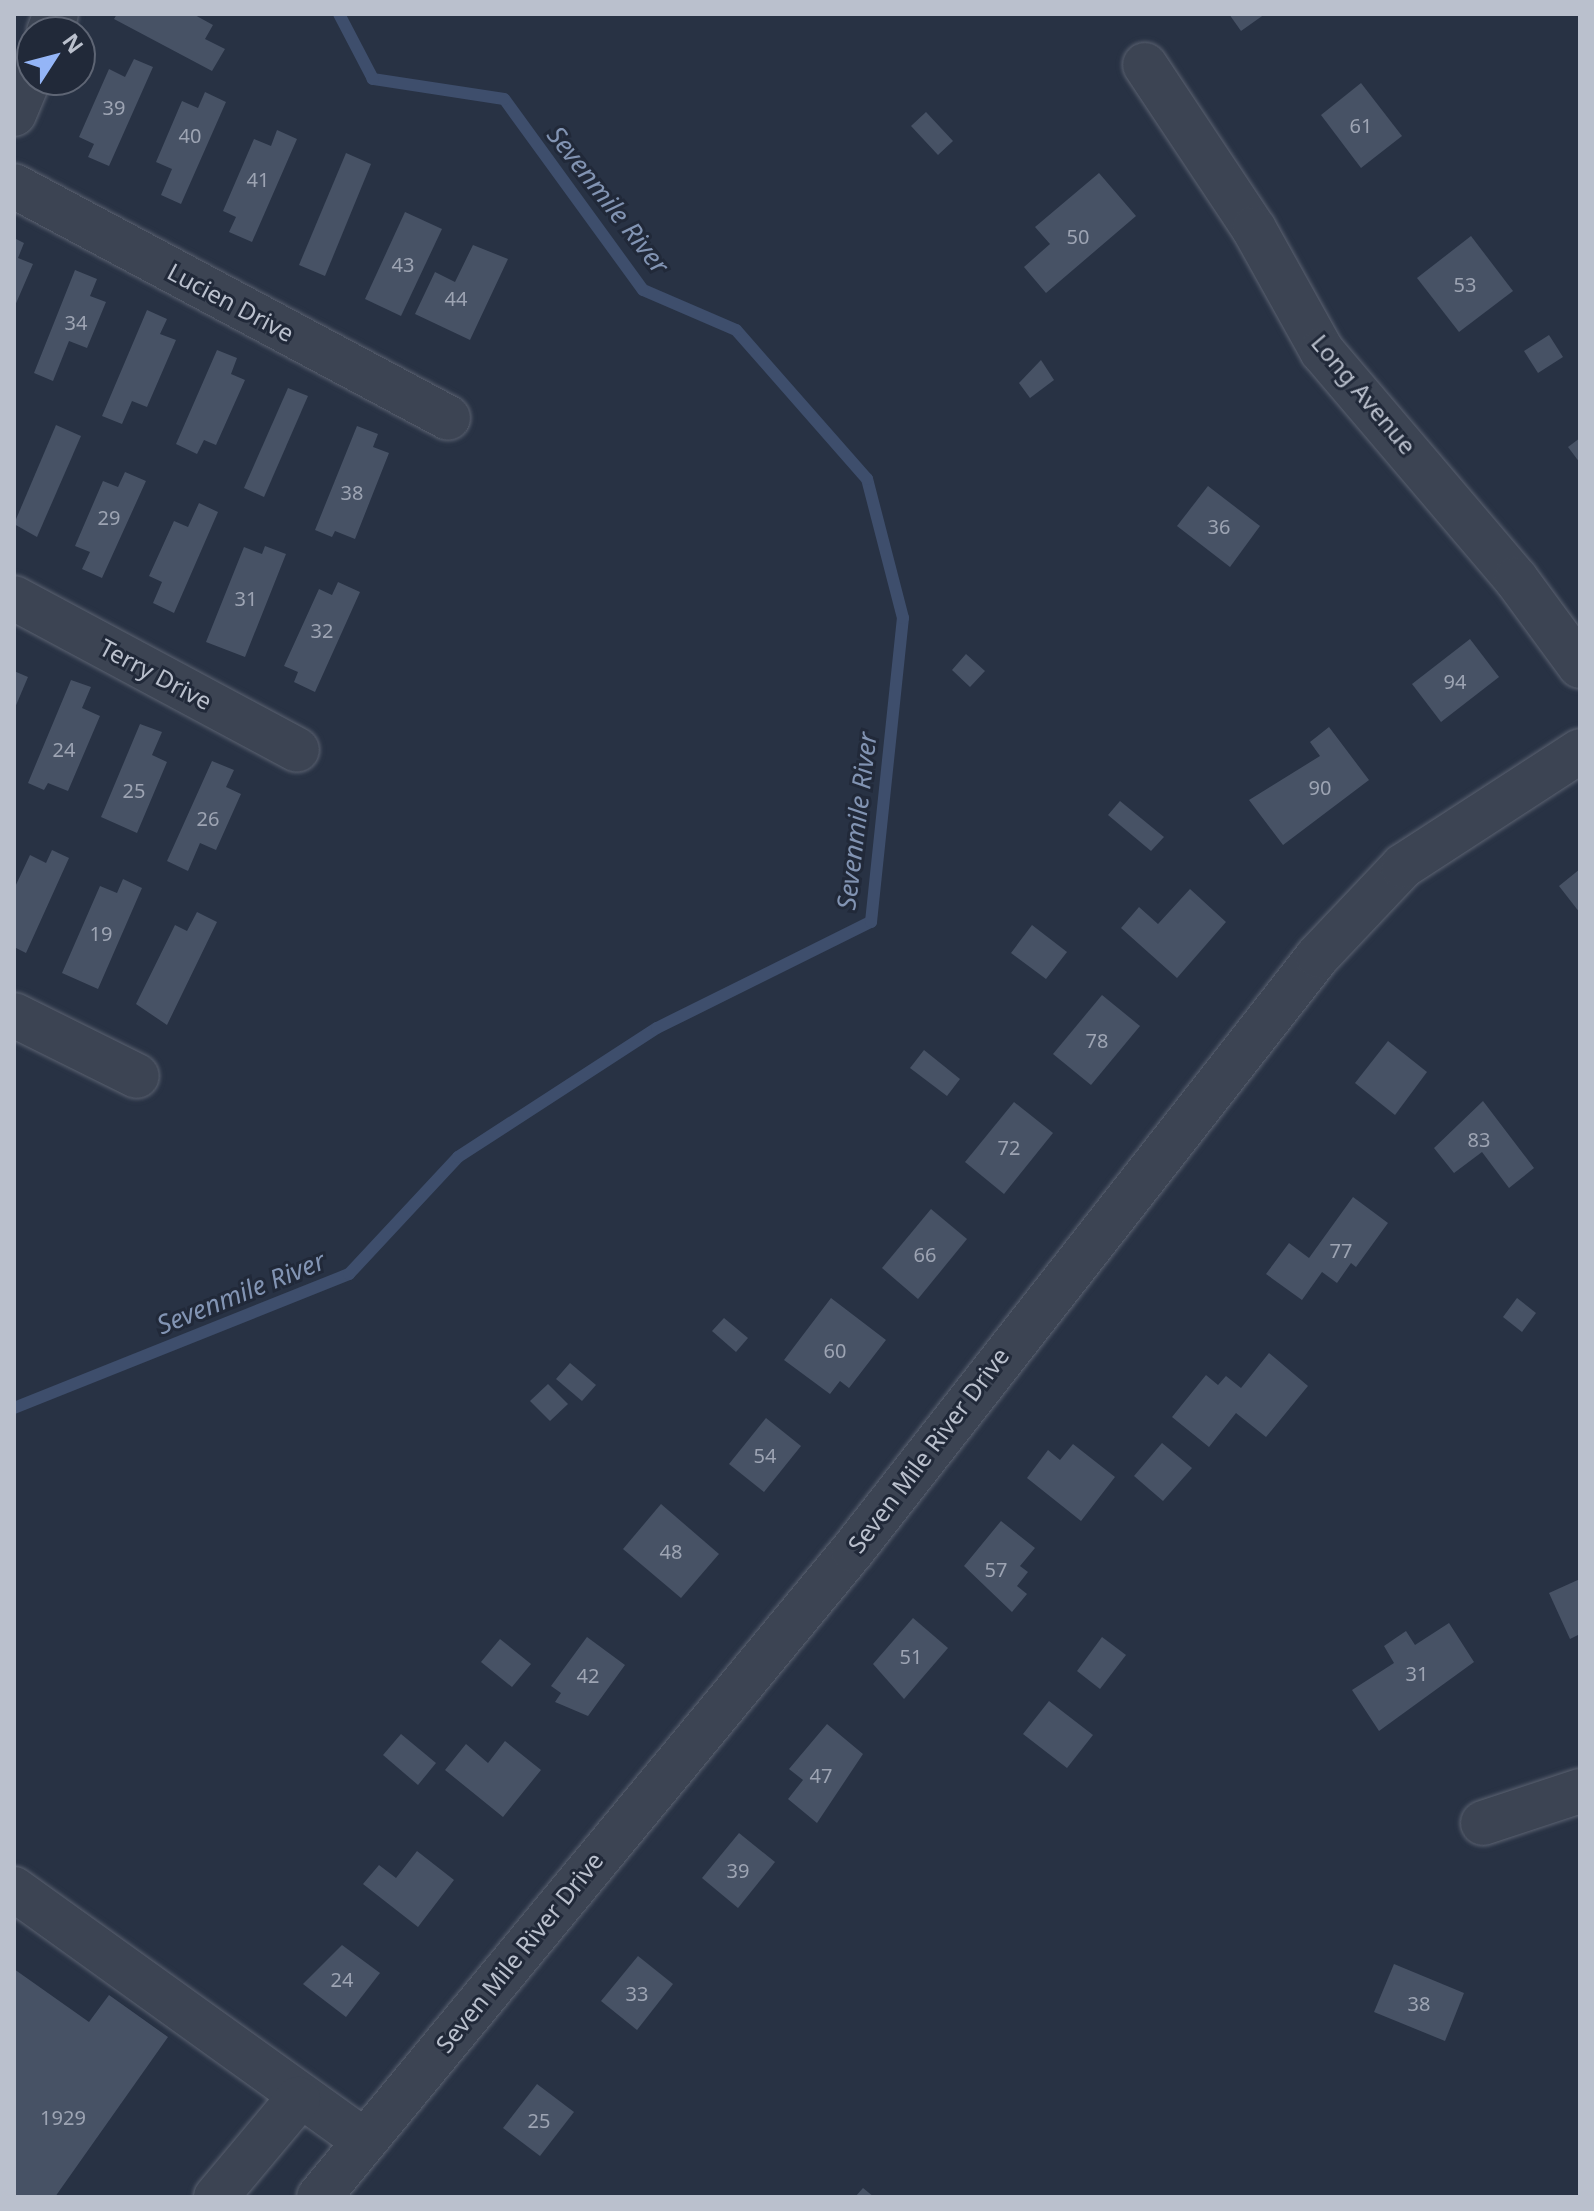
<!DOCTYPE html>
<style>
body{margin:0}
#map{position:relative;width:1594px;height:2211px;overflow:hidden;background:#283244;font-family:"Noto Sans",sans-serif}
div>[style]{position:absolute}
[style*='--x']{left:calc(var(--x)*1px);top:calc(var(--y)*1px);width:calc(var(--w)*1px);rotate:calc(var(--a)*1deg)}
.stream>*{height:12px;margin:-6px;padding:0 6px;transform-origin:6px;border-radius:6px;background:#3e4e6c}
.building>*{inset:0;background:#475265}
.roads{filter:drop-shadow(0 0 2px #5b6271) drop-shadow(0 0 2px #5b6271)}
.minor>*{height:44px;margin:-22px;padding:0 22px;transform-origin:22px;border-radius:22px;background:#3c4453}
span{translate:-50% -50%;white-space:nowrap;text-align:center;line-height:1.15;-webkit-text-stroke:6px #212939;paint-order:stroke}
.number-label{font-size:20px;color:#9da4b3}
.number-label span{-webkit-text-stroke-width:0}
.street-label{font-size:24px;color:#bac0cd}
.water-label{font-size:26px;color:#8294b3;font-style:italic}
.frame{position:absolute;inset:0;border:16px solid #bac0cd;pointer-events:none}
.north{position:absolute;left:16px;top:16px;width:80px;height:80px;box-sizing:border-box;background:#212939;border:2px solid #5e6574;border-radius:50%;rotate:54deg;font-size:22px;font-weight:700;line-height:32px;text-align:center;color:#bac0cd}
.north::after{content:'';display:block;margin:auto;width:28px;height:36px;background:#94b5f7;clip-path:polygon(50% 0,100% 100%,50% 72%,0 100%)}
</style>
<div id="map">
<div class="stream">
<i style="--x:14;--y:1408;--w:361;--a:-21.8"></i>
<i style="--x:349;--y:1274;--w:160;--a:-47"></i>
<i style="--x:458;--y:1157;--w:237;--a:-33"></i>
<i style="--x:657;--y:1028;--w:239;--a:-26.4"></i>
<i style="--x:871;--y:922;--w:306;--a:-84"></i>
<i style="--x:903;--y:618;--w:144;--a:-104.5"></i>
<i style="--x:867;--y:479;--w:198;--a:-131.3"></i>
<i style="--x:736;--y:330;--w:101;--a:-156.7"></i>
<i style="--x:643;--y:290;--w:236;--a:-126"></i>
<i style="--x:504;--y:99;--w:133;--a:-171.3"></i>
<i style="--x:373;--y:79;--w:73;--a:-117.6"></i>
</div>
<div class="building">
<i style="clip-path:polygon(117px 14px,193px 14px,213px 25px,205px 39px,225px 49px,212px 71px,114px 19px)"></i>
<i style="clip-path:polygon(1229px 14px,1265px 14px,1241px 31px)"></i>
<i style="clip-path:polygon(134px 59px,153px 67px,109px 166px,88px 157px,94px 144px,79px 137px,109px 69px,125px 77px)"></i>
<i style="clip-path:polygon(1361px 83px,1402px 136px,1361px 168px,1321px 115px)"></i>
<i style="clip-path:polygon(205px 92px,226px 102px,181px 204px,161px 195px,172px 169px,156px 162px,182px 101px,198px 108px)"></i>
<i style="clip-path:polygon(926px 112px,953px 141px,938px 155px,911px 126px)"></i>
<i style="clip-path:polygon(277px 130px,297px 139px,252px 242px,229px 232px,236px 217px,223px 211px,254px 139px,271px 146px)"></i>
<i style="clip-path:polygon(346px 153px,371px 164px,325px 276px,299px 265px)"></i>
<i style="clip-path:polygon(1099px 173px,1136px 216px,1046px 293px,1024px 267px,1050px 244px,1035px 227px)"></i>
<i style="clip-path:polygon(405px 212px,442px 229px,401px 316px,365px 299px)"></i>
<i style="clip-path:polygon(1471px 236px,1513px 291px,1459px 332px,1417px 278px)"></i>
<i style="clip-path:polygon(14px 238px,24px 243px,18px 258px,33px 264px,14px 308px)"></i>
<i style="clip-path:polygon(473px 245px,508px 259px,470px 340px,415px 314px,435px 272px,455px 282px)"></i>
<i style="clip-path:polygon(75px 270px,97px 279px,90px 296px,106px 302px,87px 348px,69px 341px,53px 381px,34px 373px)"></i>
<i style="clip-path:polygon(147px 310px,167px 319px,160px 334px,176px 340px,147px 407px,132px 401px,122px 424px,102px 416px)"></i>
<i style="clip-path:polygon(1549px 335px,1563px 357px,1538px 373px,1524px 351px)"></i>
<i style="clip-path:polygon(217px 350px,237px 358px,231px 374px,245px 380px,216px 445px,204px 440px,197px 454px,176px 444px)"></i>
<i style="clip-path:polygon(1041px 360px,1054px 380px,1030px 398px,1019px 383px)"></i>
<i style="clip-path:polygon(288px 388px,308px 396px,264px 497px,244px 488px)"></i>
<i style="clip-path:polygon(56px 425px,81px 436px,37px 537px,14px 524px)"></i>
<i style="clip-path:polygon(357px 426px,378px 434px,373px 447px,389px 453px,355px 539px,335px 531px,332px 537px,315px 530px)"></i>
<i style="clip-path:polygon(1580px 438px,1580px 463px,1568px 447px)"></i>
<i style="clip-path:polygon(125px 472px,146px 481px,102px 578px,82px 569px,90px 552px,75px 546px,103px 481px,118px 487px)"></i>
<i style="clip-path:polygon(1208px 486px,1260px 526px,1230px 567px,1177px 526px)"></i>
<i style="clip-path:polygon(199px 503px,218px 512px,174px 613px,153px 603px,162px 582px,149px 576px,174px 521px,188px 527px)"></i>
<i style="clip-path:polygon(265px 546px,286px 554px,245px 657px,206px 642px,244px 547px,262px 554px)"></i>
<i style="clip-path:polygon(338px 582px,360px 592px,315px 692px,294px 682px,298px 672px,284px 666px,319px 589px,332px 595px)"></i>
<i style="clip-path:polygon(1470px 639px,1499px 677px,1441px 722px,1412px 684px)"></i>
<i style="clip-path:polygon(966px 654px,985px 671px,970px 687px,952px 670px)"></i>
<i style="clip-path:polygon(14px 671px,28px 677px,14px 710px)"></i>
<i style="clip-path:polygon(71px 680px,91px 687px,82px 708px,100px 716px,68px 791px,48px 783px,44px 790px,28px 783px)"></i>
<i style="clip-path:polygon(140px 724px,162px 732px,152px 755px,167px 762px,137px 833px,101px 817px)"></i>
<i style="clip-path:polygon(1329px 727px,1369px 780px,1283px 845px,1249px 800px,1320px 756px,1310px 742px)"></i>
<i style="clip-path:polygon(212px 761px,234px 770px,226px 787px,241px 794px,216px 850px,200px 843px,188px 871px,167px 861px)"></i>
<i style="clip-path:polygon(1120px 801px,1164px 837px,1151px 851px,1108px 815px)"></i>
<i style="clip-path:polygon(52px 850px,69px 858px,26px 953px,14px 947px,14px 889px,30px 855px,46px 863px)"></i>
<i style="clip-path:polygon(1580px 869px,1580px 913px,1559px 886px)"></i>
<i style="clip-path:polygon(123px 879px,142px 888px,98px 989px,62px 973px,100px 886px,117px 893px)"></i>
<i style="clip-path:polygon(1190px 889px,1226px 922px,1177px 978px,1121px 928px,1139px 907px,1158px 924px)"></i>
<i style="clip-path:polygon(197px 912px,217px 922px,167px 1025px,136px 1004px,175px 925px,187px 931px)"></i>
<i style="clip-path:polygon(1032px 925px,1067px 952px,1046px 979px,1011px 953px)"></i>
<i style="clip-path:polygon(1102px 995px,1140px 1026px,1091px 1085px,1053px 1054px)"></i>
<i style="clip-path:polygon(1388px 1041px,1427px 1072px,1395px 1115px,1355px 1083px)"></i>
<i style="clip-path:polygon(924px 1050px,960px 1079px,947px 1096px,910px 1068px)"></i>
<i style="clip-path:polygon(1483px 1101px,1534px 1168px,1509px 1188px,1482px 1152px,1454px 1173px,1434px 1148px)"></i>
<i style="clip-path:polygon(1014px 1102px,1053px 1133px,1004px 1194px,965px 1162px)"></i>
<i style="clip-path:polygon(1353px 1197px,1388px 1223px,1356px 1267px,1351px 1263px,1337px 1283px,1322px 1272px,1302px 1300px,1266px 1274px,1289px 1243px,1309px 1258px)"></i>
<i style="clip-path:polygon(931px 1209px,967px 1239px,918px 1299px,882px 1268px)"></i>
<i style="clip-path:polygon(831px 1298px,886px 1340px,849px 1388px,840px 1381px,830px 1394px,784px 1360px)"></i>
<i style="clip-path:polygon(1517px 1298px,1536px 1313px,1522px 1332px,1503px 1317px)"></i>
<i style="clip-path:polygon(724px 1318px,748px 1338px,736px 1352px,712px 1331px)"></i>
<i style="clip-path:polygon(1269px 1353px,1308px 1386px,1266px 1437px,1236px 1413px,1209px 1447px,1172px 1417px,1206px 1375px,1218px 1385px,1226px 1376px,1241px 1388px)"></i>
<i style="clip-path:polygon(570px 1363px,596px 1385px,582px 1401px,556px 1379px)"></i>
<i style="clip-path:polygon(548px 1384px,568px 1404px,550px 1421px,530px 1401px)"></i>
<i style="clip-path:polygon(766px 1418px,801px 1446px,764px 1492px,729px 1464px)"></i>
<i style="clip-path:polygon(1162px 1443px,1192px 1468px,1163px 1501px,1134px 1476px)"></i>
<i style="clip-path:polygon(1073px 1444px,1115px 1477px,1081px 1521px,1027px 1478px,1048px 1450px,1060px 1460px)"></i>
<i style="clip-path:polygon(661px 1504px,719px 1554px,681px 1598px,623px 1549px)"></i>
<i style="clip-path:polygon(1001px 1521px,1035px 1548px,1020px 1566px,1028px 1572px,1017px 1586px,1027px 1594px,1012px 1612px,964px 1566px)"></i>
<i style="clip-path:polygon(1580px 1579px,1580px 1634px,1570px 1639px,1549px 1593px)"></i>
<i style="clip-path:polygon(913px 1618px,948px 1648px,904px 1699px,873px 1664px)"></i>
<i style="clip-path:polygon(1449px 1623px,1474px 1662px,1379px 1731px,1352px 1690px,1394px 1663px,1384px 1646px,1406px 1631px,1415px 1645px)"></i>
<i style="clip-path:polygon(587px 1637px,625px 1665px,588px 1716px,555px 1702px,561px 1693px,551px 1686px)"></i>
<i style="clip-path:polygon(1102px 1637px,1126px 1655px,1100px 1689px,1077px 1671px)"></i>
<i style="clip-path:polygon(500px 1639px,531px 1664px,512px 1687px,481px 1662px)"></i>
<i style="clip-path:polygon(1049px 1701px,1093px 1735px,1067px 1768px,1023px 1734px)"></i>
<i style="clip-path:polygon(827px 1724px,863px 1754px,817px 1823px,788px 1799px,803px 1780px,789px 1769px)"></i>
<i style="clip-path:polygon(401px 1734px,436px 1763px,418px 1785px,383px 1755px)"></i>
<i style="clip-path:polygon(505px 1741px,541px 1770px,503px 1817px,445px 1770px,466px 1744px,488px 1763px)"></i>
<i style="clip-path:polygon(739px 1833px,775px 1862px,738px 1908px,702px 1878px)"></i>
<i style="clip-path:polygon(417px 1851px,454px 1880px,418px 1927px,363px 1884px,379px 1865px,396px 1878px)"></i>
<i style="clip-path:polygon(342px 1945px,380px 1973px,346px 2017px,303px 1984px)"></i>
<i style="clip-path:polygon(638px 1956px,673px 1984px,637px 2030px,601px 2001px)"></i>
<i style="clip-path:polygon(1394px 1964px,1464px 1993px,1445px 2041px,1374px 2012px)"></i>
<i style="clip-path:polygon(14px 1969px,89px 2022px,109px 1995px,168px 2037px,55px 2197px,14px 2197px)"></i>
<i style="clip-path:polygon(537px 2084px,574px 2112px,540px 2156px,503px 2128px)"></i>
<i style="clip-path:polygon(863px 2188px,874px 2197px,855px 2197px)"></i>
</div>
<div class="roads">
<div class="minor">
<i style="--x:49;--y:32;--w:19;--a:-69"></i>
<i style="--x:1145;--y:65;--w:197;--a:56.4"></i>
<i style="--x:1254;--y:229;--w:140;--a:60.9"></i>
<i style="--x:1322;--y:351;--w:299;--a:49.6"></i>
<i style="--x:1516;--y:579;--w:108;--a:53.7"></i>
<i style="--x:14;--y:114;--w:47;--a:-67.3"></i>
<i style="--x:14;--y:186;--w:492;--a:28.1"></i>
<i style="--x:14;--y:598;--w:321;--a:28.2"></i>
<i style="--x:14;--y:1015;--w:137;--a:26.4"></i>
<i style="--x:1483;--y:1823;--w:102;--a:-18.3"></i>
<i style="--x:14;--y:1889;--w:432;--a:35.7"></i>
<i style="--x:216;--y:2197;--w:128;--a:-50.1"></i>
<i style="--x:319;--y:2197;--w:839;--a:-50.47"></i>
<i style="--x:853;--y:1550;--w:754;--a:-51.95"></i>
<i style="--x:1318;--y:956;--w:124;--a:-46.6"></i>
<i style="--x:1403;--y:866;--w:211;--a:-33"></i>
</div>
</div>
<div class="number-label">
<span style="left:114px;top:107px">39</span>
<span style="left:1361px;top:125px">61</span>
<span style="left:190px;top:135px">40</span>
<span style="left:258px;top:179px">41</span>
<span style="left:1078px;top:236px">50</span>
<span style="left:403px;top:264px">43</span>
<span style="left:1465px;top:284px">53</span>
<span style="left:456px;top:298px">44</span>
<span style="left:76px;top:322px">34</span>
<span style="left:352px;top:492px">38</span>
<span style="left:109px;top:517px">29</span>
<span style="left:1219px;top:526px">36</span>
<span style="left:246px;top:598px">31</span>
<span style="left:322px;top:630px">32</span>
<span style="left:1455px;top:681px">94</span>
<span style="left:64px;top:749px">24</span>
<span style="left:1320px;top:787px">90</span>
<span style="left:134px;top:790px">25</span>
<span style="left:208px;top:818px">26</span>
<span style="left:101px;top:933px">19</span>
<span style="left:1097px;top:1040px">78</span>
<span style="left:1479px;top:1139px">83</span>
<span style="left:1009px;top:1147px">72</span>
<span style="left:1341px;top:1250px">77</span>
<span style="left:925px;top:1254px">66</span>
<span style="left:835px;top:1350px">60</span>
<span style="left:765px;top:1455px">54</span>
<span style="left:671px;top:1551px">48</span>
<span style="left:996px;top:1569px">57</span>
<span style="left:911px;top:1656px">51</span>
<span style="left:1417px;top:1673px">31</span>
<span style="left:588px;top:1675px">42</span>
<span style="left:821px;top:1775px">47</span>
<span style="left:738px;top:1870px">39</span>
<span style="left:342px;top:1979px">24</span>
<span style="left:637px;top:1993px">33</span>
<span style="left:1419px;top:2003px">38</span>
<span style="left:63px;top:2117px">1929</span>
<span style="left:539px;top:2120px">25</span>
</div>
<div class="street-label">
<span style="left:231px;top:302px;rotate:28deg">Lucien Drive</span>
<span style="left:1364px;top:394px;rotate:50deg">Long Avenue</span>
<span style="left:156px;top:674px;rotate:28deg">Terry Drive</span>
<span style="left:928px;top:1450px;rotate:-53deg">Seven Mile River Drive</span>
<span style="left:519px;top:1952px;rotate:-51deg">Seven Mile River Drive</span>
</div>
<div class="water-label">
<span style="left:608px;top:200px;rotate:52deg">Sevenmile River</span>
<span style="left:857px;top:821px;rotate:-83deg">Sevenmile River</span>
<span style="left:241px;top:1293px;rotate:-22deg">Sevenmile River</span>
</div>
<div class="frame"></div>
<div class="north">N</div>
</div>
